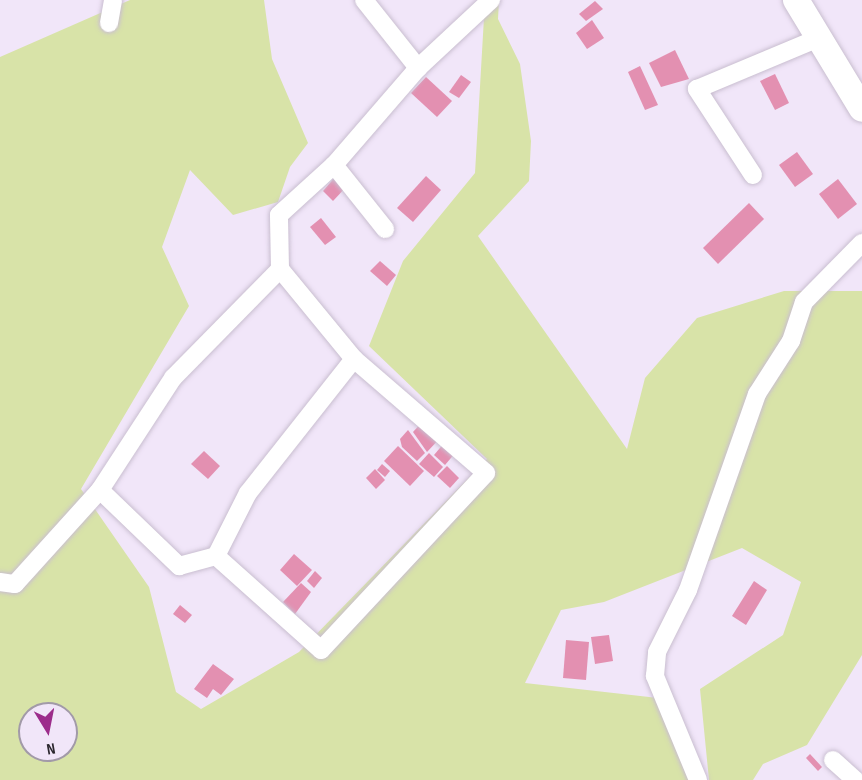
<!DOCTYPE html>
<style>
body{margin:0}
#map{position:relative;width:862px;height:780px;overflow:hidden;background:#f1e6f9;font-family:"Sofia Sans Condensed",sans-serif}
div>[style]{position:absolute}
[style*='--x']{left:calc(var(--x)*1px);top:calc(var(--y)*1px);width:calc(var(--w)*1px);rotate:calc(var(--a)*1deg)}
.green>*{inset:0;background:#d8e3a8}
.building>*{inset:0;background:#e390b1}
.roads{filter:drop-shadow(0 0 2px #c9bed0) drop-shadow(0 0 2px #c9bed0)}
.street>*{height:18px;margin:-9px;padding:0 9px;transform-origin:9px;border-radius:9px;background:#fff}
.secondary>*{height:26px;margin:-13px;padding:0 13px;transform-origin:13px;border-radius:13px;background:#fff}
span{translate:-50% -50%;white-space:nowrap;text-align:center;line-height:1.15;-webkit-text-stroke:4.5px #f1e6f9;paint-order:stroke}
.north{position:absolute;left:18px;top:702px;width:60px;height:60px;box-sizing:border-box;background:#f1e6f9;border:2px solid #a29aa8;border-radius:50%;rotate:170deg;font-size:16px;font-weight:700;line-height:24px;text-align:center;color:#2b272e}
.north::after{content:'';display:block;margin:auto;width:21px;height:27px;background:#9c2c8b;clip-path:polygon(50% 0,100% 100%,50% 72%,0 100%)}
</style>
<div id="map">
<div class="green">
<i style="clip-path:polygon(evenodd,130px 0,264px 0,272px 59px,308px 143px,290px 167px,278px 202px,233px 215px,190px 170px,162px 247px,189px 306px,81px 489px,149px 587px,176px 692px,201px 709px,299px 652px,487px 459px,369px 346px,403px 261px,475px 173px,485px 0,499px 0,498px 19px,520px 64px,531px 141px,529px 181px,478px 236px,627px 449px,645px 378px,697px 318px,784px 291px,862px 291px,862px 655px,807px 745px,763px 764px,753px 780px,709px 780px,700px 689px,783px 635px,801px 582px,742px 548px,604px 602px,561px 610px,525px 683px,658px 698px,690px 780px,0 780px,0 57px,130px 0,30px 714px,66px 714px,66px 750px,30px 750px,30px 714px)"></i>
</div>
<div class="building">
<i style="clip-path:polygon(595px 1px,603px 9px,586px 21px,579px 14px)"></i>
<i style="clip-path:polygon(592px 20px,604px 38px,587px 49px,576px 33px)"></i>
<i style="clip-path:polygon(675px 50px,689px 79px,661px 87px,649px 63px)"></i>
<i style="clip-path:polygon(640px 66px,658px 105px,645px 110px,628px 72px)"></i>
<i style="clip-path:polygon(775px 74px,789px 103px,775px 110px,760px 81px)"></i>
<i style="clip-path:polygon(461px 75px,471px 82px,459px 98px,449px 92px)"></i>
<i style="clip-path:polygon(426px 77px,452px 101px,437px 117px,411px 93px)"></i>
<i style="clip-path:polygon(797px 152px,813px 174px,795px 187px,779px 165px)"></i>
<i style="clip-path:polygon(336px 176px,347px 186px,333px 201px,323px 191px)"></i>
<i style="clip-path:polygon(426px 176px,441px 190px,413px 222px,397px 208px)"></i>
<i style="clip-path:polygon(838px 179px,857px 204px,838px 219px,819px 194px)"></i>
<i style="clip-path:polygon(749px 203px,764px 219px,718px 264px,703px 248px)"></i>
<i style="clip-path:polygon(321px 218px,336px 237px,325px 245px,310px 227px)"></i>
<i style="clip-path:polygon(380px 261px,396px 275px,387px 286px,370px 271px)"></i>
<i style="clip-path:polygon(424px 420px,442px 436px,427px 452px,413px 432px)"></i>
<i style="clip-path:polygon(408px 430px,425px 453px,417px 461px,402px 447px,400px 439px)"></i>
<i style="clip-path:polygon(445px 442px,456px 452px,445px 465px,434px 455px)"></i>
<i style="clip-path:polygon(398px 446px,424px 471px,410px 486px,384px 461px)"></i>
<i style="clip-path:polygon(204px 451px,220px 466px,208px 479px,191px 464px)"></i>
<i style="clip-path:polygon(429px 453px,443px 467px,434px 477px,419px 464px)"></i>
<i style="clip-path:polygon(382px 464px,390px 471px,385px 477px,377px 470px)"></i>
<i style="clip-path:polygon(447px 466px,459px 478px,450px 488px,437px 476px)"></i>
<i style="clip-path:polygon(375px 469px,385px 480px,376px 489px,366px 478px)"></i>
<i style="clip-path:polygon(294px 554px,312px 570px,297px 586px,280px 570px)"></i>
<i style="clip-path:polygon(315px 571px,322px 578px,314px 588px,307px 581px)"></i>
<i style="clip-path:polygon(754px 581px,767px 590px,746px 625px,732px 616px)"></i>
<i style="clip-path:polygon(301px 583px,311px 592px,295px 614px,283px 602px)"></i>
<i style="clip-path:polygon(180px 605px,192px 615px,185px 623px,173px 614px)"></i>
<i style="clip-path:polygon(609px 635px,613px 661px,595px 664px,591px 637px)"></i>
<i style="clip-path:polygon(566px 640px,589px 642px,586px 680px,563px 678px)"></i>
<i style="clip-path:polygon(213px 664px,234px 679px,221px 695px,213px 689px,207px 698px,194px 689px)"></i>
<i style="clip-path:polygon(810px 754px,822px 767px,818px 771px,806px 758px)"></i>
</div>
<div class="roads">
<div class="street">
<i style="--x:364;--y:0;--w:87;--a:51.5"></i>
<i style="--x:109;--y:23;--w:23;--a:-80"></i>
<i style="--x:334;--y:165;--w:82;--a:51.4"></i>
<i style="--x:753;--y:175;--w:103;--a:-123.1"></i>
<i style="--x:697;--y:89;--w:132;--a:-22.7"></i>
<i style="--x:100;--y:490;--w:110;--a:43.9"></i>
<i style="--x:179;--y:566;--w:38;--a:-15"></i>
<i style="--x:216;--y:556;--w:71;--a:-63.1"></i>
<i style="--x:248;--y:493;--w:171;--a:-51.7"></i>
<i style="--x:216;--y:556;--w:141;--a:41.8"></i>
<i style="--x:321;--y:650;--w:242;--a:-47"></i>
<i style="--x:486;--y:473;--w:174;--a:-139.2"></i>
<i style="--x:354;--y:359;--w:117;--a:-129.4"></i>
<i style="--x:280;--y:269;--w:54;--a:-91.1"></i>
<i style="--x:279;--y:215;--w:74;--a:-42.3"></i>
<i style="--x:334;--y:165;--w:128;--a:-49.1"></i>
<i style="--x:418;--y:68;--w:100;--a:-43"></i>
<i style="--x:0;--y:582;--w:15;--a:8"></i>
<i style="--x:15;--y:584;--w:127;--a:-47.9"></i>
<i style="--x:100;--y:490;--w:134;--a:-56.9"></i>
<i style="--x:173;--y:378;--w:153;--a:-45.5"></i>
<i style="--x:833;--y:760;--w:30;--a:42"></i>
<i style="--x:698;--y:780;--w:113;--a:-112.5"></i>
<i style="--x:655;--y:676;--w:24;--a:-85"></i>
<i style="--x:657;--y:652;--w:69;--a:-63.4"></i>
<i style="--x:688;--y:590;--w:208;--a:-70.6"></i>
<i style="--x:757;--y:394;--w:63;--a:-57.3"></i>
<i style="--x:791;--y:341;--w:41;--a:-71.6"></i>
<i style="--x:804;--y:302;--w:83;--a:-45.5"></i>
</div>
<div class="secondary">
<i style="--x:796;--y:0;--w:127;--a:58.8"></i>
</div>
</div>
<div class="north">N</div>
</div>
